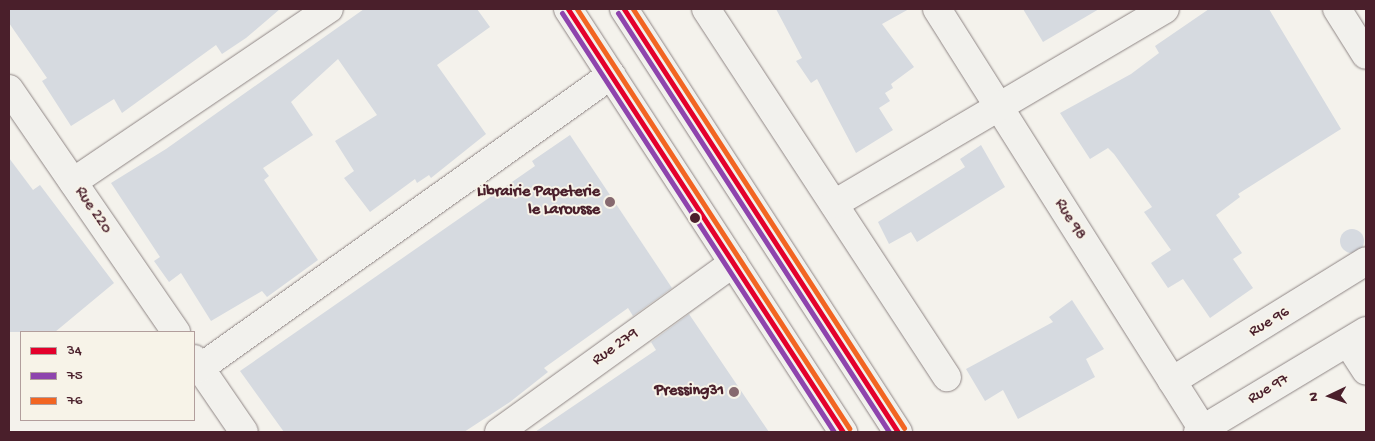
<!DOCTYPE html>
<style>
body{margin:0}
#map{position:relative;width:1375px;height:441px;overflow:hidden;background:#f4f2ec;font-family:"Gochi Hand",sans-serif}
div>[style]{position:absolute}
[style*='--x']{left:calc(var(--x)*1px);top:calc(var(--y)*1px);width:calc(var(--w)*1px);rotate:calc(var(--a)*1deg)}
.building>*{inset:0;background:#d6dae0}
.round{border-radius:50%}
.roads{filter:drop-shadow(0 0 1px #8f8685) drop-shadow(0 0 1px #8f8685)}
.minor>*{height:28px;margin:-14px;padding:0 14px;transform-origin:14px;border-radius:14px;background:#f2f1ed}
.tertiary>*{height:28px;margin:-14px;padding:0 14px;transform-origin:14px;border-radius:14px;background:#f2f1ed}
.trunk>*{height:28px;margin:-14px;padding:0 14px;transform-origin:14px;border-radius:14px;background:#f2f1ed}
.bus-1>*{height:5px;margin:-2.5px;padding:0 2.5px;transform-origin:2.5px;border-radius:2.5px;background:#e4002b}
.bus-2>*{height:5px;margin:-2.5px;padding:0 2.5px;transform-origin:2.5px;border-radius:2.5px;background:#8e44ad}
.bus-3>*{height:5px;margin:-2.5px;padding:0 2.5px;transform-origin:2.5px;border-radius:2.5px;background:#f26522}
.dots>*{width:14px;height:14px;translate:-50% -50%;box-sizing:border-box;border:2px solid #f7f3e8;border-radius:50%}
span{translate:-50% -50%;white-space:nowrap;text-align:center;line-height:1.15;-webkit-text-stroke:4px #f7f3e8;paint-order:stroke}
.poi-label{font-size:16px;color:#4a1f2b;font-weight:700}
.right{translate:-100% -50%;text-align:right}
.street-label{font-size:16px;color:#4a1f2b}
.frame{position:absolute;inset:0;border:10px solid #4a1f2b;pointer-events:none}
.legend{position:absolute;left:20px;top:331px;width:175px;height:90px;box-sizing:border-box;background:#f7f3e8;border:1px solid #b29e9c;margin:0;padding:6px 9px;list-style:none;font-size:15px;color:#4a1f2b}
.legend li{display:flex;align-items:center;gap:10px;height:25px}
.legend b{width:25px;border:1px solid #b29e9c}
.north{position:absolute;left:1305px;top:371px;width:50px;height:50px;-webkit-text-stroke:4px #f7f3e8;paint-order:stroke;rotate:267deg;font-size:14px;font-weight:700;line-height:20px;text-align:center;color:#4a1f2b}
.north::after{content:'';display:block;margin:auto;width:18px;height:22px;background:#4a1f2b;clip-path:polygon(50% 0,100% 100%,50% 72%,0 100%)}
</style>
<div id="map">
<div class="building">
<i style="clip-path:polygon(9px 9px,280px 9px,246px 38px,222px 54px,216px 45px,122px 113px,114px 99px,71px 126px,42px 81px,47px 78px,9px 23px)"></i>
<i style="clip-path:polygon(364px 9px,477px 9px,490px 27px,437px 65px,486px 134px,431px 178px,429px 175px,417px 183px,415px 179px,370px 212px,344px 178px,354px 171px,335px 141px,377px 115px,338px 59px,291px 102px,313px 135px,263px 168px,269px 176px,264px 180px,318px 260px,267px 297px,262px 291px,211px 321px,181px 273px,169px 282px,154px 261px,160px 257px,111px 183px,166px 149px)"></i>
<i style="clip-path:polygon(776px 9px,909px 9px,882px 24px,914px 67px,891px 84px,893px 88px,885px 93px,890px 101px,879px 108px,893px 130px,856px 153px,817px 79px,811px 83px,796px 61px,802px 58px)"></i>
<i style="clip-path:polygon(1023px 9px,1099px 9px,1043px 42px)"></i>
<i style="clip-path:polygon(1209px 9px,1269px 9px,1341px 129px,1238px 194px,1240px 197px,1216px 215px,1242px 253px,1233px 259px,1253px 288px,1210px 318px,1183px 279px,1168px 288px,1151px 263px,1171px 250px,1144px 212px,1152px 207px,1114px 154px,1108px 148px,1090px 159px,1060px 113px,1131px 74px,1159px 53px,1155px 46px)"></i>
<i style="clip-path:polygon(570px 135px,672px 288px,633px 316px,628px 308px,544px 368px,548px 372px,510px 402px,464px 432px,284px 432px,240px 371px,535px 166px,532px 161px)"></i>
<i style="clip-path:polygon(981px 145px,1005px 187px,917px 242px,911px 232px,889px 244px,878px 222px,965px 167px,960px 159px)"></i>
<i style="clip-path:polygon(9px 158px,33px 190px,40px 185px,114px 283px,55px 332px,9px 332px)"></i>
<i class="round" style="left:1340px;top:229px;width:24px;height:24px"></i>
<i style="clip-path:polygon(1072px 300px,1104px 349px,1086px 359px,1095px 377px,1018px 419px,1003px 390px,985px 401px,966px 369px,1053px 322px,1049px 317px)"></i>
<i style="clip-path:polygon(689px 314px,769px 432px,535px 432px,656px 350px,651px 342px)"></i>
</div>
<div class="roads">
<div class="minor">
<i style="--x:706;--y:9;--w:440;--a:56.8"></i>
<i style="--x:937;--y:9;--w:497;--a:57.7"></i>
<i style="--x:1337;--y:9;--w:54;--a:57.8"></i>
<i style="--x:9;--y:89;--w:295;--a:55.5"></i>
<i style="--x:73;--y:182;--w:309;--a:-34.1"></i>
<i style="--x:834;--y:204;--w:384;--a:-30.5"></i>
<i style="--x:1348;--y:343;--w:33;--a:57"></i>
<i style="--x:194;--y:359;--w:88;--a:55.6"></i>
<i style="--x:200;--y:368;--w:505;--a:-35.48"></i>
<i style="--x:1172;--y:381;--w:228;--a:-31.7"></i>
<i style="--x:499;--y:432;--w:289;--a:-35.8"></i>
</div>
<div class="tertiary">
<i style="--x:1198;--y:432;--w:196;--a:-31"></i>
</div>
<div class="trunk">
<i style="--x:568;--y:9;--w:505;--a:56.97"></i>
<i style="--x:624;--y:9;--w:504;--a:57.07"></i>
</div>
</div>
<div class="bus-1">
<i style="--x:568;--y:9;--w:505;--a:56.97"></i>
<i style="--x:624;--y:9;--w:504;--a:57.07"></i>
</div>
<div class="bus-2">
<i style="--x:562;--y:13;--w:500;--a:57"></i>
<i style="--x:618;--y:13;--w:499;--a:57.1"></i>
</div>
<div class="bus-3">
<i style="--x:577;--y:9;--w:500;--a:57"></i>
<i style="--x:633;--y:9;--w:499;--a:57.1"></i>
</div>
<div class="dots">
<i style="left:610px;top:202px;background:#86696f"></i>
<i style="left:695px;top:218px;background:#4a1f2b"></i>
<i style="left:734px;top:392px;background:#86696f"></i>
</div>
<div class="poi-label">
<span class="right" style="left:600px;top:202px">Librairie Papeterie<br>le Larousse</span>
<span class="right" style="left:724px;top:392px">Pressing31</span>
</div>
<div class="street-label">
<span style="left:92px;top:211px;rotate:56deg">Rue 220</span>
<span style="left:1069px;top:220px;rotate:58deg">Rue 98</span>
<span style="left:1270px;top:323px;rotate:-31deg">Rue 96</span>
<span style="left:616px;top:348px;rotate:-36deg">Rue 279</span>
<span style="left:1269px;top:390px;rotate:-31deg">Rue 97</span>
</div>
<div class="frame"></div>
<ul class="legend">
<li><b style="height:6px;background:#e4002b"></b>34</li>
<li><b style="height:6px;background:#8e44ad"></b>75</li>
<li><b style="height:6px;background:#f26522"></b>76</li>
</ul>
<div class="north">N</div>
</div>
